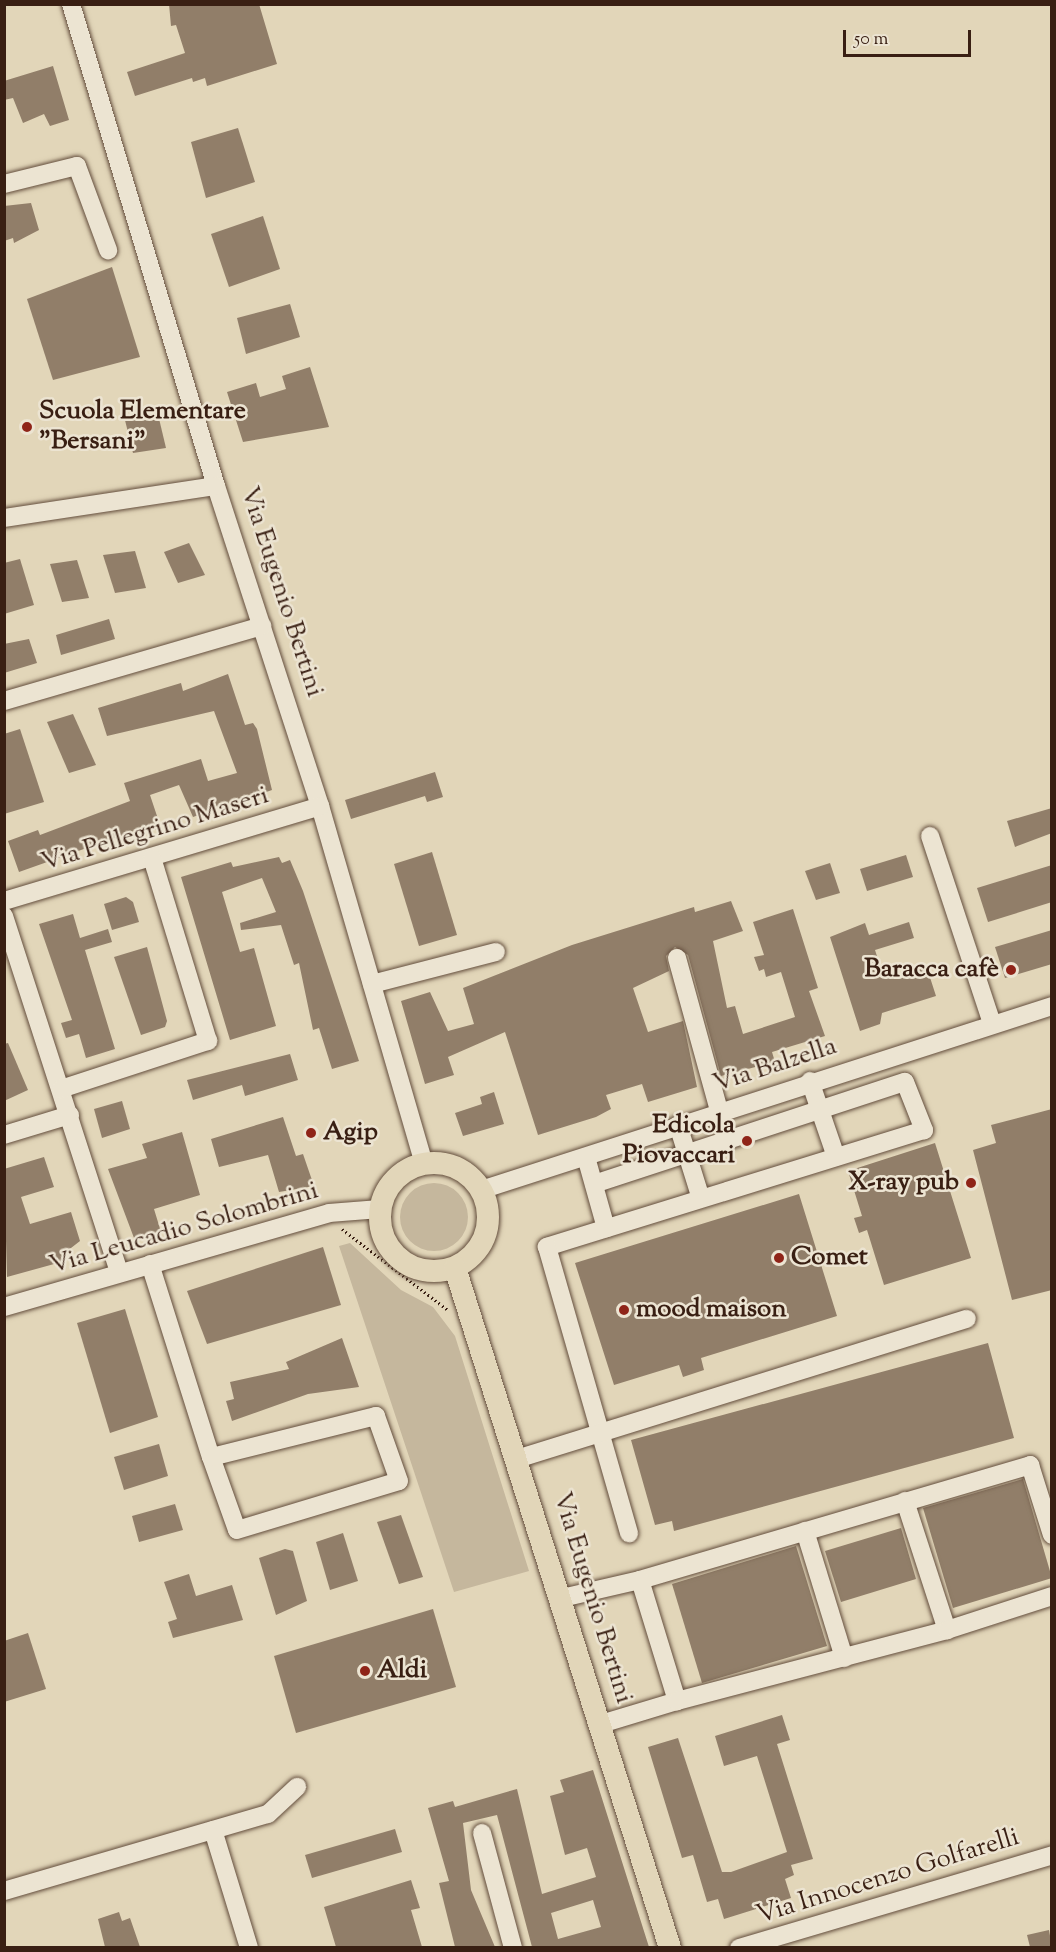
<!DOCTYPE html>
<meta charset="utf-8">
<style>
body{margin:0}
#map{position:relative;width:1056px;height:1952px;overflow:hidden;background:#e2d6b9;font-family:"Sorts Mill Goudy",serif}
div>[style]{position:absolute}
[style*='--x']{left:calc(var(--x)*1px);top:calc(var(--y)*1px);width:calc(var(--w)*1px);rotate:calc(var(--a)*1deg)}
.green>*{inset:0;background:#c5b79d}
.round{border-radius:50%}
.building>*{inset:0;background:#917e69}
.path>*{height:3px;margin-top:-1.5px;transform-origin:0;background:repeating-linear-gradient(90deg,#391f13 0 1.5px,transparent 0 4.5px)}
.roads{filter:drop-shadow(0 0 2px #634d3c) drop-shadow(0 0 2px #634d3c)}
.minor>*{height:18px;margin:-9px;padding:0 9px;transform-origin:9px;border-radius:9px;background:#ece4d2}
.major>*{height:22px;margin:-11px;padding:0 11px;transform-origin:11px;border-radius:11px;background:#e2d6b9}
.major>.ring{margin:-11px;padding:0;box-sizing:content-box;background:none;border:22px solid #e2d6b9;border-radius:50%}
.dots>*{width:16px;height:16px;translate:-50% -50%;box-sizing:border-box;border:3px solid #ece4d2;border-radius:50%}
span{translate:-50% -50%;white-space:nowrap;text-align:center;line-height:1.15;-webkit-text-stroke:5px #ece4d2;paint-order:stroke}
.poi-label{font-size:26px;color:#391f13;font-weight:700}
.left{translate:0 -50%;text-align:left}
.right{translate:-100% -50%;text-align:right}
.street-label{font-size:26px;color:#391f13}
.frame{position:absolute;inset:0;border:6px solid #391f13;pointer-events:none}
.scale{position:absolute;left:843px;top:30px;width:128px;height:27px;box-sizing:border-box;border:3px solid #391f13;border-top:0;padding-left:8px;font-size:18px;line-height:21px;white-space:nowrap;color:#391f13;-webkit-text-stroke:4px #ece4d2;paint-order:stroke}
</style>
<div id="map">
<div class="green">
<i class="round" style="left:400px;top:1183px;width:68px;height:68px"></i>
<i style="clip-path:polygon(350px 1243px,401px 1290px,433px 1307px,455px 1336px,529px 1571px,454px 1592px,339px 1246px)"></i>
</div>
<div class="building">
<i style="clip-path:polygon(169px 4px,259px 4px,277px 64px,207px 86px,205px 78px,193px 82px,192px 78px,135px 96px,127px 72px,185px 53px,176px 25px,171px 26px)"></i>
<i style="clip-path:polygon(53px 66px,69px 120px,50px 126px,44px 114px,23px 123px,13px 98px,4px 100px,4px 81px)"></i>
<i style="clip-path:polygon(238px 128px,255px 182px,206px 198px,191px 142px)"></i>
<i style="clip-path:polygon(31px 203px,39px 230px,14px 243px,13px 238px,4px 241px,4px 206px)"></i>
<i style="clip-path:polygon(263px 216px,280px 269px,229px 287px,211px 234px)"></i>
<i style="clip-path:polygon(112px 267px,140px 357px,53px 380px,27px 299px)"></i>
<i style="clip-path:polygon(290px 304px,300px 337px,246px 354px,237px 318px)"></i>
<i style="clip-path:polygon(310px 367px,329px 427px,243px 442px,227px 392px,256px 383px,260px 397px,286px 389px,282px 376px)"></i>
<i style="clip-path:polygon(156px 406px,166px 448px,133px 453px,124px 416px)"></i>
<i style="clip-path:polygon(189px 543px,205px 575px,178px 583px,164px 552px)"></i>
<i style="clip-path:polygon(135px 551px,146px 588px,115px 593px,103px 555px)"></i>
<i style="clip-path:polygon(20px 559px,34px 605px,4px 614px,4px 563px)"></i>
<i style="clip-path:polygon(77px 560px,89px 598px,62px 602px,50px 564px)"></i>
<i style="clip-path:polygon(109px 619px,115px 639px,61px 655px,56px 635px)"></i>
<i style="clip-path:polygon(29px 639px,37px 663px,4px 673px,4px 644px)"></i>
<i style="clip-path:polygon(228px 674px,245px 725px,253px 723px,257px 729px,272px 790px,193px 817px,179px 785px,150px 795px,162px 831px,143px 828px,19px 872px,8px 841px,38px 830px,40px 835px,130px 801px,124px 783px,201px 759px,208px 781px,237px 773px,214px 711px,107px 736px,98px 708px,181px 683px,183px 691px)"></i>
<i style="clip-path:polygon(73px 714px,96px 765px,69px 773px,47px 722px)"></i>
<i style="clip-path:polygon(20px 729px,44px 802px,4px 814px,4px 734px)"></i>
<i style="clip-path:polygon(435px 772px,443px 797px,427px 802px,425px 796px,351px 819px,345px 800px)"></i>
<i style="clip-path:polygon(1052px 808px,1052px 833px,1015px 847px,1007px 821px)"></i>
<i style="clip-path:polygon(432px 852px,457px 935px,419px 946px,394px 864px)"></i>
<i style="clip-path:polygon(906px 855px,913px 877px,867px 891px,860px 869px)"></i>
<i style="clip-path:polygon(279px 857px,282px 863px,290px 860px,303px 891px,359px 1061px,332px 1069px,319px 1028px,313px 1030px,299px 963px,294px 965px,281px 925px,241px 930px,240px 923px,276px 912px,262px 878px,222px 892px,240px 952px,254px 948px,276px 1026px,230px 1040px,181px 877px,231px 862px,233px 867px)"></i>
<i style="clip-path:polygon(830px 863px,840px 893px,816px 900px,805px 871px)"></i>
<i style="clip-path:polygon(1052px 865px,1052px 902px,988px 922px,977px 888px)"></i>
<i style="clip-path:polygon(126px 897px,133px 902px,139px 922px,112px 930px,104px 904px)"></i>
<i style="clip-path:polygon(731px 901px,743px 931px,713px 941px,727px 1008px,735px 1006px,743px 1034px,795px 1017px,781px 972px,766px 977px,764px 969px,759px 971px,754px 957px,764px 955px,753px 922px,793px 909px,818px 988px,809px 991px,825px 1036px,772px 1052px,775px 1062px,721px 1076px,688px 955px,675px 947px,666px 956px,669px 971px,633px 988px,648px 1032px,683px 1021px,697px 1087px,648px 1102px,642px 1084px,606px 1095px,611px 1109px,596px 1117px,538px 1135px,505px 1032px,448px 1057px,454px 1075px,425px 1084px,401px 1001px,430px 992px,448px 1031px,474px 1024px,463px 988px,572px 945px,694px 907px,695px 912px)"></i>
<i style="clip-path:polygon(73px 914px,80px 938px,108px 929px,112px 942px,85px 950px,115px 1049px,86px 1058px,79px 1034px,66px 1038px,61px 1023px,72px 1020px,39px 924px)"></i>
<i style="clip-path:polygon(909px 922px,914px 938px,875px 950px,884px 978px,926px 965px,936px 996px,882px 1013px,880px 1024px,860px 1031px,830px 937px,865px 923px,869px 935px)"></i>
<i style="clip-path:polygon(1052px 930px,1052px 964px,1005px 978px,995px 947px)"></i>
<i style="clip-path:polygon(147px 947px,167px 1021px,165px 1027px,141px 1035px,114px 957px)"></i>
<i style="clip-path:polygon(8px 1043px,28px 1090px,4px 1101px,4px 1044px)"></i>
<i style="clip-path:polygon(290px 1054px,298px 1080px,245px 1096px,242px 1085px,193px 1100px,187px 1080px)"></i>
<i style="clip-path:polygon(494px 1092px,504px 1124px,463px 1136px,455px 1113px,482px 1104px,480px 1097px)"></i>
<i style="clip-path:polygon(122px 1101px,130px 1129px,102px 1138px,94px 1109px)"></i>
<i style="clip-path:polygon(1052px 1109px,1052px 1290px,1012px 1300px,973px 1150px,996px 1143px,991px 1125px)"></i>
<i style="clip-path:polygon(283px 1117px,296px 1156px,303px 1154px,314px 1186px,279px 1192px,268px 1155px,219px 1167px,211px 1139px)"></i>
<i style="clip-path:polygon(182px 1132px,200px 1195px,154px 1209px,161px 1232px,134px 1238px,108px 1169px,147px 1158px,142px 1144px)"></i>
<i style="clip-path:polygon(935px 1143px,971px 1258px,884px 1285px,867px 1230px,859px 1233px,854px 1218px,862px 1216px,848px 1171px)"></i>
<i style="clip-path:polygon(44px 1157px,54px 1187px,21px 1197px,30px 1224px,71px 1212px,80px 1241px,62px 1255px,65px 1261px,7px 1277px,4px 1169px)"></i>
<i style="clip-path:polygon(799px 1194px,837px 1316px,701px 1358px,704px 1370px,683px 1377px,679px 1365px,614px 1385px,575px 1263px)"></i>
<i style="clip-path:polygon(323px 1247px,341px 1305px,207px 1344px,187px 1291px)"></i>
<i style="clip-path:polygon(125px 1309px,158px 1417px,110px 1433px,77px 1323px)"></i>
<i style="clip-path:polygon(342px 1338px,359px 1387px,308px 1394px,232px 1421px,226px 1401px,234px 1399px,230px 1382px,289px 1369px,286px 1362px)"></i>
<i style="clip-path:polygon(988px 1343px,1014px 1438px,674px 1531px,672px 1521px,655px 1525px,631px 1440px)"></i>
<i style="clip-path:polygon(159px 1444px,168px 1476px,124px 1490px,114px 1457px)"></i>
<i style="clip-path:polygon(1023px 1479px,1052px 1578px,953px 1608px,923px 1508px)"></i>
<i style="clip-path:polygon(175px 1504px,183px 1530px,139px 1542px,132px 1516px)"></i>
<i style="clip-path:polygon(401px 1515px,423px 1577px,399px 1584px,377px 1522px)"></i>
<i style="clip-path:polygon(901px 1528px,916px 1579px,841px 1602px,825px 1551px)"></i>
<i style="clip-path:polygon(343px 1533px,358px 1581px,330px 1590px,316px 1542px)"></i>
<i style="clip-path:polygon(796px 1546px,827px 1646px,702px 1683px,672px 1584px)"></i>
<i style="clip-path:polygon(285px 1549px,293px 1551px,307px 1601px,276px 1615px,259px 1558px)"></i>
<i style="clip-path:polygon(189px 1574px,196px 1596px,232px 1585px,243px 1620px,173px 1638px,168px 1622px,177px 1619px,164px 1582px)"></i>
<i style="clip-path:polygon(433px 1609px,456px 1687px,296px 1733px,274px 1656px)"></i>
<i style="clip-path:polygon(28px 1633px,46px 1689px,4px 1702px,4px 1641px)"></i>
<i style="clip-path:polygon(782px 1715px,790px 1740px,777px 1744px,813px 1859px,791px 1865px,794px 1875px,785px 1879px,791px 1898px,724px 1919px,718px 1899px,707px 1902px,693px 1855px,682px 1858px,648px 1747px,678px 1738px,722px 1872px,731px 1872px,787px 1852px,757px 1756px,724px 1766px,715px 1736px)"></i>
<i style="clip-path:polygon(evenodd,593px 1770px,649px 1947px,532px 1947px,497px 1815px,463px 1823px,471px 1890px,495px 1947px,455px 1947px,439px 1883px,449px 1881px,428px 1808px,453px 1801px,455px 1807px,517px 1789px,542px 1894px,596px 1877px,587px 1848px,565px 1855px,550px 1796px,564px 1792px,560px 1780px,593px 1770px,593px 1900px,601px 1927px,558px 1939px,551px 1913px,593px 1900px)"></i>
<i style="clip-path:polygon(395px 1829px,402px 1852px,312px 1878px,305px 1855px)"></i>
<i style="clip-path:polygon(411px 1880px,420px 1908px,411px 1910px,422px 1947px,336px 1947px,324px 1907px)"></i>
<i style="clip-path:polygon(119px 1912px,122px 1921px,130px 1918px,140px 1947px,105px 1947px,98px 1919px)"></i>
<i style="clip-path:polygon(1049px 1930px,1052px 1947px,1030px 1947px,1027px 1935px)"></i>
</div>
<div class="path">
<i style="--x:342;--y:1229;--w:133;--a:37.4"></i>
</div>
<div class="roads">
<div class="minor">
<i style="--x:71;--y:4;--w:503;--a:73.26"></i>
<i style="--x:216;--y:486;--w:336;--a:72"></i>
<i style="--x:320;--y:806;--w:373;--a:73.8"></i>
<i style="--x:4;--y:184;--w:75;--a:-13.9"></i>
<i style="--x:77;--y:166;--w:90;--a:69.7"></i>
<i style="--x:4;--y:518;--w:214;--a:-8.6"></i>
<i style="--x:4;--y:701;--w:269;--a:-16.2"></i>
<i style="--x:930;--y:836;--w:198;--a:71.7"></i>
<i style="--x:4;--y:901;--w:330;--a:-16.7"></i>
<i style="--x:4;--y:916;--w:375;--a:72.1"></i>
<i style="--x:677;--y:958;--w:158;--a:74.6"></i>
<i style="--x:372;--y:984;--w:128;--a:-14.5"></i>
<i style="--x:810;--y:1081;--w:80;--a:71.1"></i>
<i style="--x:61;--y:1089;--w:155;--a:-18.1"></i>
<i style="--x:208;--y:1041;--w:191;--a:-107"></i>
<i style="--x:678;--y:1125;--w:77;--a:72.7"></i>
<i style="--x:4;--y:1135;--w:69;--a:-16.9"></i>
<i style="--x:586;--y:1157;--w:74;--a:74.3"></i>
<i style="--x:594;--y:1184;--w:327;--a:-18.2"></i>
<i style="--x:905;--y:1082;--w:52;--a:68.4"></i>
<i style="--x:924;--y:1130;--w:395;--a:162.8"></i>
<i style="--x:547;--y:1247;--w:298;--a:74"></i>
<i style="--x:481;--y:1190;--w:600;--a:-17.86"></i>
<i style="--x:150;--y:1264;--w:202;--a:72.5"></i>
<i style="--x:211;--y:1457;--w:77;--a:70.4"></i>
<i style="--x:237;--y:1530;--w:169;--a:-16.8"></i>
<i style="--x:399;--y:1481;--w:69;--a:-109.5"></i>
<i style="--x:376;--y:1416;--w:170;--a:166"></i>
<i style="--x:4;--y:1307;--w:338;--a:-16.1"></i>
<i style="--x:329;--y:1213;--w:51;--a:-4.5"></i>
<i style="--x:520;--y:1458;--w:468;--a:-17.3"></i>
<i style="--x:905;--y:1501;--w:136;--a:72"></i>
<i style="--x:805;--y:1531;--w:133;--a:72.9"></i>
<i style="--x:640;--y:1580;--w:407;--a:-16.4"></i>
<i style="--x:1030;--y:1465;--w:73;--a:72.6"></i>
<i style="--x:562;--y:1598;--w:80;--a:-13"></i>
<i style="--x:640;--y:1580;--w:127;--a:73"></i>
<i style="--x:677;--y:1701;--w:79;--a:163.2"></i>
<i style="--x:677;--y:1701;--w:279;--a:-14.7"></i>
<i style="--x:947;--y:1630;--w:110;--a:-17.9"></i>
<i style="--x:213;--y:1830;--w:123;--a:73"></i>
<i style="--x:482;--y:1833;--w:119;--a:74.9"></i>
<i style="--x:4;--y:1891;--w:275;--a:-16.3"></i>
<i style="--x:268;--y:1814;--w:40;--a:-43"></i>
<i style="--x:739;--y:1948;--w:327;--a:-16.5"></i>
</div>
<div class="major">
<i class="ring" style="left:380px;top:1163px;width:86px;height:86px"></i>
<i style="--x:455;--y:1268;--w:713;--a:72.45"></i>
</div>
</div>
<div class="dots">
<i style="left:27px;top:427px;background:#8f2418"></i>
<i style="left:1011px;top:970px;background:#8f2418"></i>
<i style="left:311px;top:1133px;background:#8f2418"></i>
<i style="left:747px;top:1141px;background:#8f2418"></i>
<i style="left:971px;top:1183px;background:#8f2418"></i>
<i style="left:779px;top:1258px;background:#8f2418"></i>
<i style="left:624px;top:1310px;background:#8f2418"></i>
<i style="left:365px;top:1671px;background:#8f2418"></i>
</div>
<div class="poi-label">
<span class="left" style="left:39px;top:427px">Scuola Elementare<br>"Bersani"</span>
<span class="right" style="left:999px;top:970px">Baracca cafè</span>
<span class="right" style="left:735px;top:1141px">Edicola<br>Piovaccari</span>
<span class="left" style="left:323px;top:1133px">Agip</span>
<span class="right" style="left:959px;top:1183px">X-ray pub</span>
<span class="left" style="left:791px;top:1258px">Comet</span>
<span class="left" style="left:636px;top:1310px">mood maison</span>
<span class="left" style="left:377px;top:1671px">Aldi</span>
</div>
<div class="street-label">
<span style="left:281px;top:592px;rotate:72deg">Via Eugenio Bertini</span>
<span style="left:155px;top:830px;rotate:-17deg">Via Pellegrino Maseri</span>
<span style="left:775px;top:1066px;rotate:-18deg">Via Balzella</span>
<span style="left:184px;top:1229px;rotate:-16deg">Via Leucadio Solombrini</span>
<span style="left:592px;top:1598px;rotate:73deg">Via Eugenio Bertini</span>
<span style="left:888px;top:1877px;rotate:-17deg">Via Innocenzo Golfarelli</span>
</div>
<div class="frame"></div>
<div class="scale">50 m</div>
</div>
